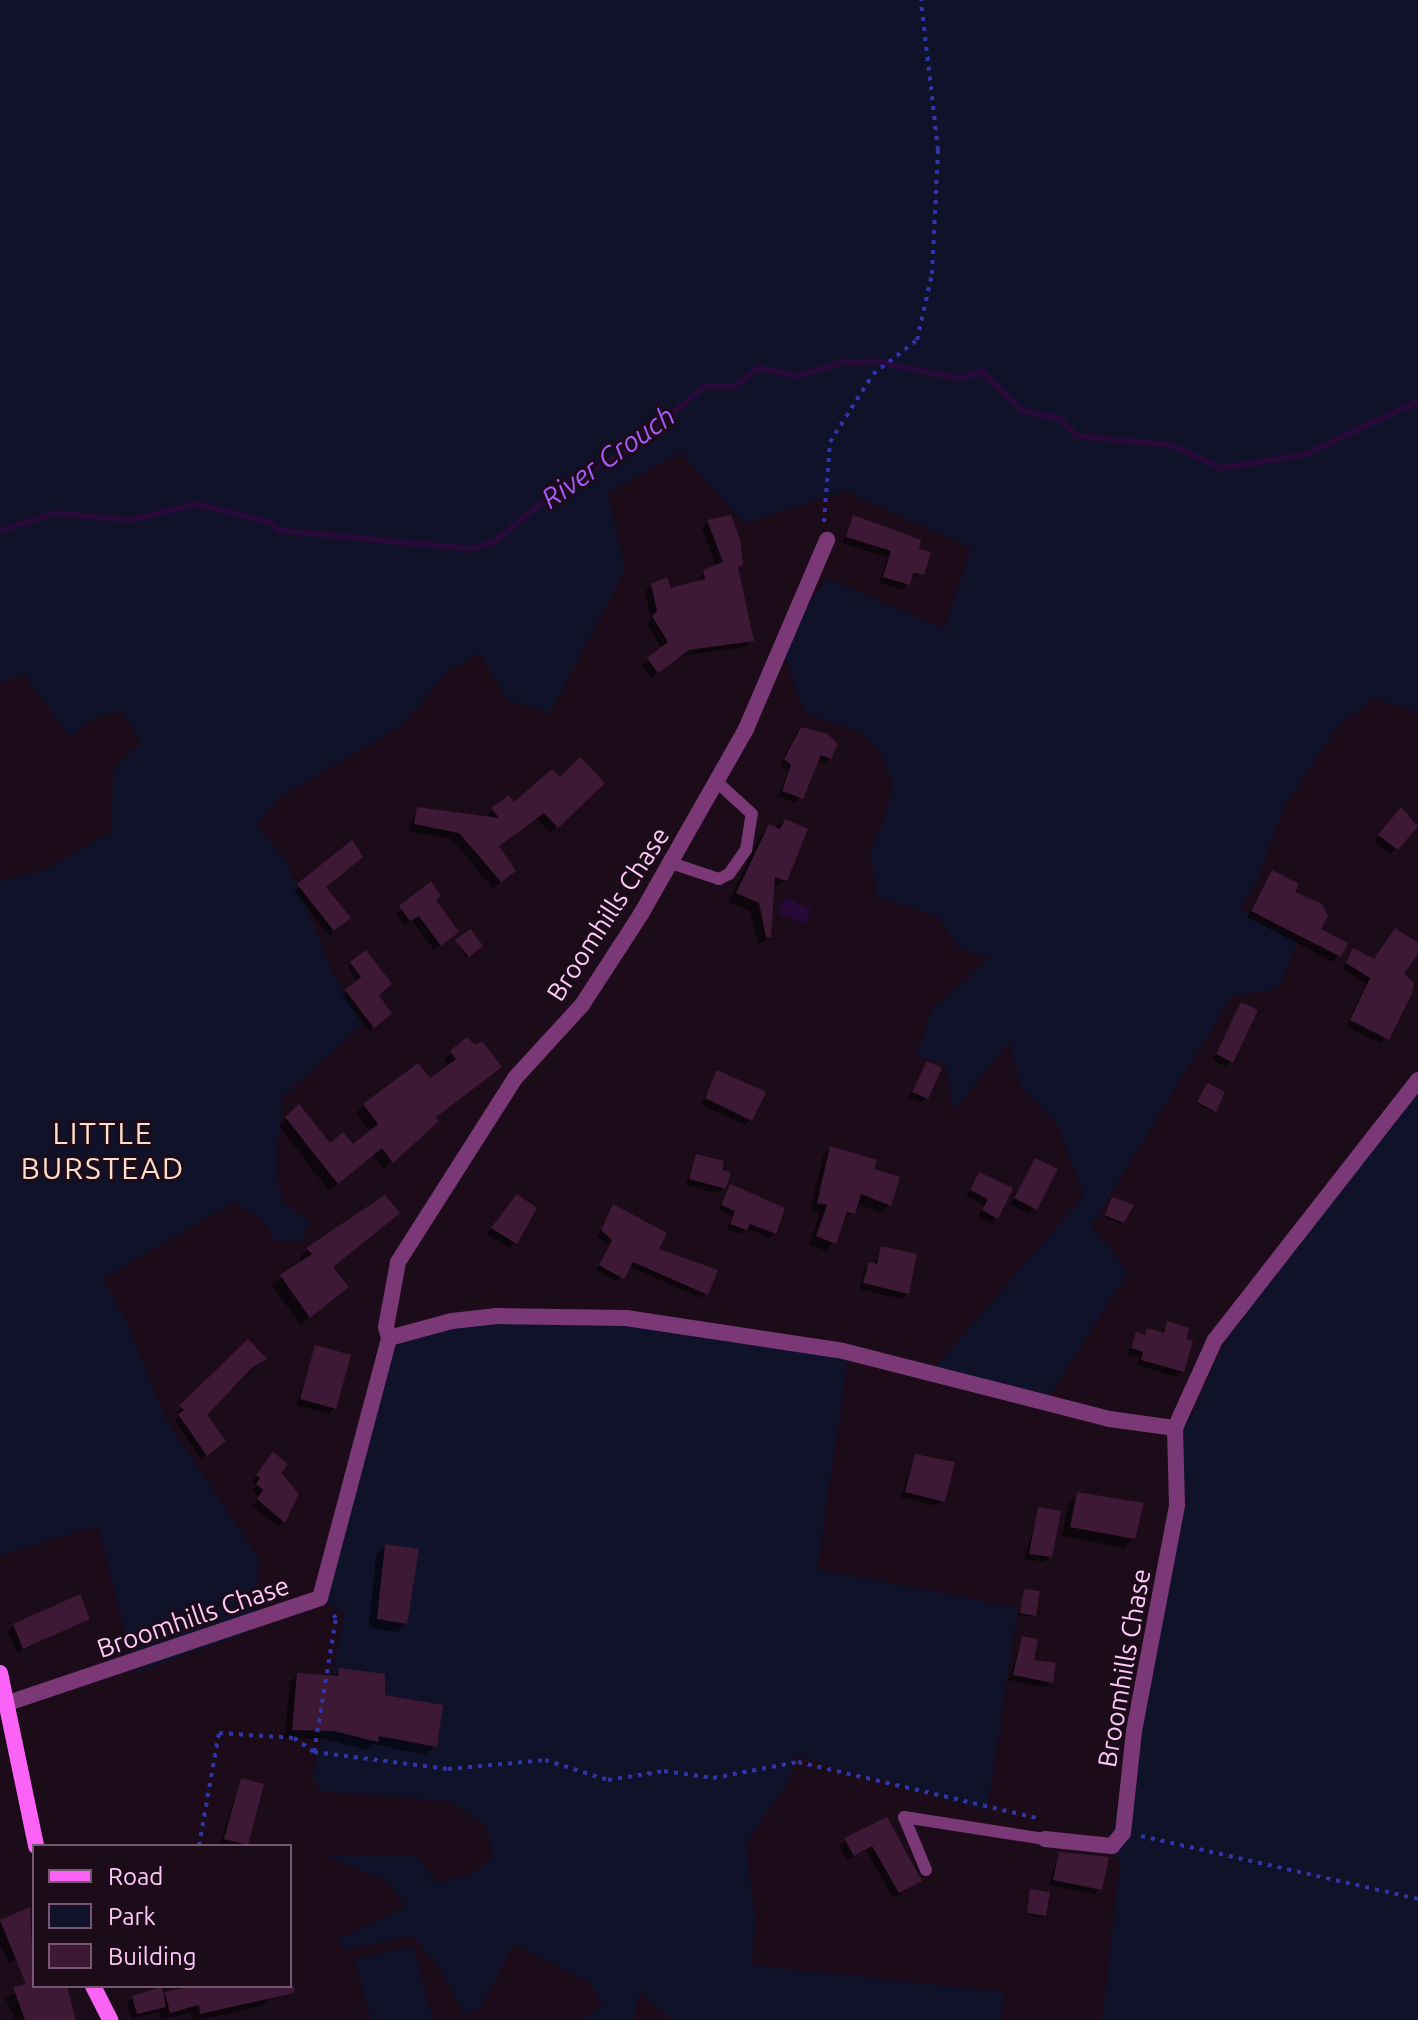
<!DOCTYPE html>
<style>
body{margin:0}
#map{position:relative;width:1418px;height:2020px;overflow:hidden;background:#1c0c1a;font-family:Ubuntu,sans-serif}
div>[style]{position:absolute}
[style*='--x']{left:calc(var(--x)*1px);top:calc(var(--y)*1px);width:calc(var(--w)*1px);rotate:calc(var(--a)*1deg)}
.green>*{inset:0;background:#10122a}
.water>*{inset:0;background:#270a38}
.shadow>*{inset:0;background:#0007}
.stream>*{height:6px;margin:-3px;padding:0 3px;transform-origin:3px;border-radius:3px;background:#270a38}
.building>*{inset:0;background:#3d1935}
.path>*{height:4px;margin-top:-2px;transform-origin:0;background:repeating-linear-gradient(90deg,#3036aa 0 4px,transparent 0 10px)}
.lane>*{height:12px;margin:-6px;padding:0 6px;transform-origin:6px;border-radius:6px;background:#7a3877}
.street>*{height:16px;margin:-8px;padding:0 8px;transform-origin:8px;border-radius:8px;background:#7a3877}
.secondary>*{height:16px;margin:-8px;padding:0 8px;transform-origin:8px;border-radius:8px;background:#fa63f5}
span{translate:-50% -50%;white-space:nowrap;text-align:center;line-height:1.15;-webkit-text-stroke:6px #1c0c1a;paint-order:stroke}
.street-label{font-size:26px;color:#fdc9f7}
.water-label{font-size:28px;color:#a65afa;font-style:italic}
.quarter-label{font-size:30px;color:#fddecb;letter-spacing:2px}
.legend{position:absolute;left:32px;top:1844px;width:260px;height:144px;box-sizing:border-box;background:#1c0c1a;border:2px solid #765872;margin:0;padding:10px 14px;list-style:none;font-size:24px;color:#fdc9f7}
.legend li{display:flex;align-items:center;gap:16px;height:40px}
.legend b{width:40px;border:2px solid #765872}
</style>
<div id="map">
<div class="green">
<i style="clip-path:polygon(0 0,1418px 0,1418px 712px,1373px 698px,1336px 729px,1284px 807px,1258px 879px,1240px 909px,1297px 942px,1278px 989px,1232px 996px,1091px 1226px,1128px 1272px,1045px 1403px,930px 1373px,1084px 1196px,1059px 1127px,1020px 1087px,1010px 1042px,954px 1110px,946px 1065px,916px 1055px,932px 1010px,990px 958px,958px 947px,937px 916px,876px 897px,871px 850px,887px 814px,893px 781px,877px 748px,858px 732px,805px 713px,781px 645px,827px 578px,944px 629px,971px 548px,846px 491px,743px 523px,681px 452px,608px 493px,625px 570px,550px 713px,507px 700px,480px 653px,449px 670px,401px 726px,278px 798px,256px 826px,285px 858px,334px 974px,363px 1024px,283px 1096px,276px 1166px,282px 1201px,309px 1221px,301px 1242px,273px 1240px,263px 1220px,234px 1202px,102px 1279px,126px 1320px,166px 1419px,259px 1558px,254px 1630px,135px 1673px,98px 1526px,0 1555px,0 881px,45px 870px,112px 831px,113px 769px,141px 743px,121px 710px,93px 719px,70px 738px,24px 675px,0 683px)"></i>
<i style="clip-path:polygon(1418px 1080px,1418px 2020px,1102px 2020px,1120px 1864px,1112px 1846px,1113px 1831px,1117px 1807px,1124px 1814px,1177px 1505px,1175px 1428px,1190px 1419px,1230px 1330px)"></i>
<i style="clip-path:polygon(626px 1318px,850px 1346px,817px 1569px,1018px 1608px,987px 1811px,795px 1756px,790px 1780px,746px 1843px,755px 1918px,752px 1965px,1004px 1992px,1001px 2020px,671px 2020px,640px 1991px,634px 2020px,579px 2020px,603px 2006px,589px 1983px,514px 1944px,482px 2006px,465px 2016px,439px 1967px,412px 1936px,345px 1950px,337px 1940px,406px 1907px,388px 1882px,328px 1856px,416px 1856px,437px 1883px,471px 1874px,494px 1857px,486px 1825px,449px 1801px,321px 1791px,313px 1778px,344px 1614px,320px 1598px,389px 1338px,452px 1321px)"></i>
<i style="clip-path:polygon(413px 1945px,433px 2020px,371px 2020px,355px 1960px)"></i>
</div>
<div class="water">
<i style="clip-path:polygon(786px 897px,811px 910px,805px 924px,777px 913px)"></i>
</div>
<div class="shadow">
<i style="clip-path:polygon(854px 517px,916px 550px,922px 574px,910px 579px,903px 590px,879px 583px,887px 557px,842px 543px)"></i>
<i style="clip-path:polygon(708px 522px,741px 565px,736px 569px,751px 641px,745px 647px,681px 656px,651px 678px,642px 666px,662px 649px,646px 624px,651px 619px,645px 592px,652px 585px,669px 591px,698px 583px,704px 572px,716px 567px,702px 528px)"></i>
<i style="clip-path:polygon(797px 731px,827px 736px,830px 758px,825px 763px,817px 760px,796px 803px,778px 796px,788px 771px,780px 765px)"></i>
<i style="clip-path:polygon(602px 783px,550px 833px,536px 818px,498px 847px,506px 877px,493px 888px,451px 839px,408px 831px,418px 809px,484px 818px,493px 810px)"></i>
<i style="clip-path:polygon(1401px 810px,1417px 823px,1391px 854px,1374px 841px)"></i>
<i style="clip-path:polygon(785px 821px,785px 880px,772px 888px,770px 936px,758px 945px,750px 911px,728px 902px,760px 836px)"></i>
<i style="clip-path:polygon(351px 843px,324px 887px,344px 923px,329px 935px,294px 891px)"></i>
<i style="clip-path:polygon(1272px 873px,1318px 930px,1346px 944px,1333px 962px,1247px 917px)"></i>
<i style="clip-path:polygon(434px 901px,451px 938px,434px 950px,412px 920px,404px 925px,395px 913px)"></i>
<i style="clip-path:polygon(1395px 930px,1418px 950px,1401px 974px,1382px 1044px,1346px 1026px,1366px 983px,1342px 969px,1354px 950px,1373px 960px)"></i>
<i style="clip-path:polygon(457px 941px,481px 946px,466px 958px)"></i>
<i style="clip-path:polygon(352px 963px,377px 995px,386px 1018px,369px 1031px,342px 996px,358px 982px,348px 967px)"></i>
<i style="clip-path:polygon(1242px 1005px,1231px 1062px,1226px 1067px,1212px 1060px)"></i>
<i style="clip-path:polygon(452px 1052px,499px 1067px,434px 1118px,384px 1169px,373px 1155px,329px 1191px,279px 1126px,298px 1107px,330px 1145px,353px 1147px,371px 1132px,356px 1113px,364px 1105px,429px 1081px,449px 1067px,444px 1060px)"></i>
<i style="clip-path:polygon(928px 1063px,926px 1098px,921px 1103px,908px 1098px)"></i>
<i style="clip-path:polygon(718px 1072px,751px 1120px,745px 1125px,701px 1104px)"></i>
<i style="clip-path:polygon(1205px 1088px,1214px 1110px,1212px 1112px,1197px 1104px)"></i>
<i style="clip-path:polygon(831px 1148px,871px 1170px,889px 1205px,881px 1213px,856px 1203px,827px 1251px,809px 1245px,820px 1213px,810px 1210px,823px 1156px)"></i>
<i style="clip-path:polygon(697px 1156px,720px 1172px,724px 1188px,718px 1193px,685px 1185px)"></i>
<i style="clip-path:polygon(1036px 1160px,1035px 1208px,1029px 1214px,1010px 1204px)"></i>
<i style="clip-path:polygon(980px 1174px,996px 1218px,991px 1223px,978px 1216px,984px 1205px,966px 1196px)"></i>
<i style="clip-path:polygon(730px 1187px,774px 1233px,770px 1238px,746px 1228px,741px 1234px,727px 1229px,732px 1216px,718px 1210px)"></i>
<i style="clip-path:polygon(1112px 1200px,1122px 1222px,1120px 1224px,1104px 1217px)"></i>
<i style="clip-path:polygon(512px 1202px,534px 1209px,510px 1249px,487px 1234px)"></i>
<i style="clip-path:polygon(614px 1206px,706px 1294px,701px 1298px,628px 1266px,617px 1282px,596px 1270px,608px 1246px,597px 1236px)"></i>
<i style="clip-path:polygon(882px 1248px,907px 1293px,901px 1299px,859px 1289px,864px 1270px,874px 1265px)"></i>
<i style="clip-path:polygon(308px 1249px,331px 1268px,338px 1296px,300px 1325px,272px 1285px,302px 1263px,299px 1258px)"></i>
<i style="clip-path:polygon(1168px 1324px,1182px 1371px,1177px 1377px,1136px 1365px,1139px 1357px,1127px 1354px,1136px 1334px,1160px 1335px)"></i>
<i style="clip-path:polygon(247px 1342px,264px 1359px,205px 1415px,219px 1445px,201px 1459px,175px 1420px,180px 1415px,177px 1412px)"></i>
<i style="clip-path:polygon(316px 1347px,334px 1408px,329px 1414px,296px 1405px)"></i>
<i style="clip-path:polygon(916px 1456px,943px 1501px,937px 1506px,900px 1497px)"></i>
<i style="clip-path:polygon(268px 1460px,292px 1510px,278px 1527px,252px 1506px,259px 1497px,252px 1491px,256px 1485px,252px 1482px)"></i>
<i style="clip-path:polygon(1078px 1494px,1134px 1538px,1124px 1548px,1062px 1536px,1069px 1503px)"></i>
<i style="clip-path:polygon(1039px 1509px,1050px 1556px,1044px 1562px,1024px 1559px)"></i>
<i style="clip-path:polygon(385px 1546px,406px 1623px,397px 1632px,369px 1627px,376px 1555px)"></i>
<i style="clip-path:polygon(1025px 1591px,1034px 1615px,1032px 1617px,1019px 1615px)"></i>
<i style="clip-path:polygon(88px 1619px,17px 1653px,8px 1631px,14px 1625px)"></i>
<i style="clip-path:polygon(1022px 1638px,1032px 1662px,1051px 1682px,1045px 1687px,1008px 1680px)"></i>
<i style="clip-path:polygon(340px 1671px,380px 1694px,435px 1746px,426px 1755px,373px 1744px,367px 1750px,325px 1739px,284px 1738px,290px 1683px,298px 1675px,333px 1677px)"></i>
<i style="clip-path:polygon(241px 1780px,262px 1785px,245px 1846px,219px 1846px)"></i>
<i style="clip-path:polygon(886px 1819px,920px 1881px,893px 1898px,866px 1850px,847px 1860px,839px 1845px)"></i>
<i style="clip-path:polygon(1059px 1854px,1100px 1889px,1094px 1894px,1048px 1885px)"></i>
<i style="clip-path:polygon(1031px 1891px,1044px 1916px,1042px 1918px,1026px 1915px)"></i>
<i style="clip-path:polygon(29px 1910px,34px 1952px,9px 1963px,0 1945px,0 1922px)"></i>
<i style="clip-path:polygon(34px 1984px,59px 1986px,75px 2020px,15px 2020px,5px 1998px)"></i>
<i style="clip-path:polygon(194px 1986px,269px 1986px,271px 1997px,262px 2006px,200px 2020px,192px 2020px,190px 2013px,161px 2020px,159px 2012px,131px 2019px,127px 2003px,133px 1997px,163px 1998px)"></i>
</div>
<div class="stream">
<i style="--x:0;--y:531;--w:58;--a:-18.1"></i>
<i style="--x:55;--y:513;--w:75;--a:5.3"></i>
<i style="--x:130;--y:520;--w:69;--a:-13.4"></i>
<i style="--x:197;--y:504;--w:75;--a:13.9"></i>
<i style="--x:270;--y:522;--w:11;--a:45"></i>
<i style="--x:278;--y:530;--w:194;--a:5.6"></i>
<i style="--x:471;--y:549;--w:25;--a:-18"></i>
<i style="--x:495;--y:541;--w:89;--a:-39.1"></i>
<i style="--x:564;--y:485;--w:72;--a:-28.4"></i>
<i style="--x:627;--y:451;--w:102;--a:-39.8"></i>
<i style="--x:705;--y:386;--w:29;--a:0"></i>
<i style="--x:734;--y:386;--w:31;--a:-36"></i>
<i style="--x:759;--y:368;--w:40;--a:12"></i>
<i style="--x:798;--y:376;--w:44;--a:-17.2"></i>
<i style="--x:840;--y:363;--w:34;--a:-3"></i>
<i style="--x:874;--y:361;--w:89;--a:11.7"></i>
<i style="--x:961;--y:379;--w:22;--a:-22"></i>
<i style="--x:981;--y:371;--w:56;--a:44.3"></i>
<i style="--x:1021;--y:410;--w:41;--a:12.7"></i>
<i style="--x:1061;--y:419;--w:23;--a:47"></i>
<i style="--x:1077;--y:436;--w:94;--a:5.5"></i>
<i style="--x:1171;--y:445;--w:55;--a:24.7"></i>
<i style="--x:1221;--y:468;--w:84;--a:-8.9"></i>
<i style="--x:1304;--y:455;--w:126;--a:-25.3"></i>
</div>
<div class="building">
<i style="clip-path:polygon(731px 515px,740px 539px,743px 565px,738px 567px,754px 641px,689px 650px,658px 673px,647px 658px,668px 642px,652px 616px,657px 611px,651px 584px,667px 577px,671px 588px,705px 579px,703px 570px,723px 562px,707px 520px)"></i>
<i style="clip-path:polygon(853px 515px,921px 540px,919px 549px,931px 552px,924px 575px,913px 573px,910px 585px,883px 577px,891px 551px,846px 537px)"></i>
<i style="clip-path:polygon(801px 727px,828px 734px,838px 744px,831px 759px,821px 755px,803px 799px,782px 791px,791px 765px,784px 759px)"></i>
<i style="clip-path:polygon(580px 757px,605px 783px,558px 828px,544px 813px,499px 846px,516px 871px,501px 882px,459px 833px,414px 824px,417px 807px,499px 818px,491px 808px,509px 795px,514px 802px,552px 769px,560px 777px)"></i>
<i style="clip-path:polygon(1401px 807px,1418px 826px,1398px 850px,1378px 835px)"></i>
<i style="clip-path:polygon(785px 819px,808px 829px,787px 881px,775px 877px,771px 937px,766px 937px,759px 903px,736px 893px,769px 824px,780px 829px)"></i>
<i style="clip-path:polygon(352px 840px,363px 857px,326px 887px,351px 918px,334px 931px,297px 884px)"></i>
<i style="clip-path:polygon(1272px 870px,1299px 884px,1295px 892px,1322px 904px,1328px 916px,1321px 929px,1348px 943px,1341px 957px,1251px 911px)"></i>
<i style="clip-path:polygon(431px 881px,441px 896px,436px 900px,459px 932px,441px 946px,419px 916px,410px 921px,399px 906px)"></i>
<i style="clip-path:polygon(1395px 928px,1418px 943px,1418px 953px,1404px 974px,1414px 983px,1412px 993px,1389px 1040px,1350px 1020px,1370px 978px,1346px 963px,1353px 948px,1374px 959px)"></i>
<i style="clip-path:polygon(471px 929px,483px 946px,469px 957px,455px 940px)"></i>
<i style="clip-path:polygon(366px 950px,392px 984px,379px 995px,392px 1014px,374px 1028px,345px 990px,361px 977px,350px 962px)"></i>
<i style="clip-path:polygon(1241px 1002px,1258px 1010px,1233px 1063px,1216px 1054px)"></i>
<i style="clip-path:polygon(467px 1037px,475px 1045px,482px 1041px,502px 1067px,436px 1117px,439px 1121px,393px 1163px,382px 1148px,338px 1184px,285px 1117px,299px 1104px,330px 1143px,343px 1132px,353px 1144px,378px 1124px,363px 1104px,418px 1063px,430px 1078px,456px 1059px,450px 1051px)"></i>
<i style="clip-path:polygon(927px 1061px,942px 1068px,928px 1099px,912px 1092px)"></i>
<i style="clip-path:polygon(717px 1070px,766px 1092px,752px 1121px,705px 1098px)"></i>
<i style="clip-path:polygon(1207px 1083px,1225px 1092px,1216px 1112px,1197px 1102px)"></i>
<i style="clip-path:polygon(830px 1146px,877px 1160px,874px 1169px,900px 1177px,891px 1206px,861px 1194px,855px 1214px,847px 1212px,836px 1244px,816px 1236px,827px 1205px,817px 1203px)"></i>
<i style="clip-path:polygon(696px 1154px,724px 1161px,722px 1170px,731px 1172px,726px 1189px,689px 1179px)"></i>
<i style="clip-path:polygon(1035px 1158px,1058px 1169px,1037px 1210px,1014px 1198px)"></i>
<i style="clip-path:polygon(979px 1172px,1013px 1188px,998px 1219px,982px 1210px,988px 1199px,970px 1190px)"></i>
<i style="clip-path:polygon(730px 1184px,785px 1208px,776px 1234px,750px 1224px,747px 1230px,730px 1224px,735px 1211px,721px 1205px)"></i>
<i style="clip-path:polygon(517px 1194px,537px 1208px,517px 1244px,491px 1228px)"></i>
<i style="clip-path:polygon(385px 1195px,400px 1213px,333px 1267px,349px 1287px,310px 1318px,280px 1275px,312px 1254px,306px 1248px)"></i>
<i style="clip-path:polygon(1112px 1197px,1134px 1205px,1124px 1223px,1105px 1215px)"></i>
<i style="clip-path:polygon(613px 1204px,667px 1233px,659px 1249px,718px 1270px,708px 1295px,633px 1262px,624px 1279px,599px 1265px,612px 1240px,601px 1230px)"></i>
<i style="clip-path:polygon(881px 1246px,917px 1254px,909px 1294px,863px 1283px,869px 1262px,877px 1264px)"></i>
<i style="clip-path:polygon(1167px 1321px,1189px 1328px,1186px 1339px,1193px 1341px,1184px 1372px,1141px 1360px,1143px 1352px,1131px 1348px,1136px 1332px,1145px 1335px,1147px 1328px,1164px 1333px)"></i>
<i style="clip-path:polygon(248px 1339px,267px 1359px,252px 1368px,207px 1415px,226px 1441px,207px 1456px,178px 1414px,184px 1410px,179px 1406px)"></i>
<i style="clip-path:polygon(315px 1345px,351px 1355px,336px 1409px,300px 1399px)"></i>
<i style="clip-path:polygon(273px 1452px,288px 1464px,281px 1473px,299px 1494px,285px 1523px,257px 1499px,263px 1490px,256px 1484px,260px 1478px,256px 1475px)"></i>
<i style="clip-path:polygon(915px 1454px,955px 1462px,945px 1502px,905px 1492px)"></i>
<i style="clip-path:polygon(1077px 1492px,1144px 1503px,1135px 1539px,1070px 1527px)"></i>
<i style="clip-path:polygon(1038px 1507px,1061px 1511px,1052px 1557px,1029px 1554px)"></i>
<i style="clip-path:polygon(385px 1544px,419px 1549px,407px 1624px,377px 1619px)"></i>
<i style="clip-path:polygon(1024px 1589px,1040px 1591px,1036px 1616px,1020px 1613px)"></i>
<i style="clip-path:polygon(80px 1594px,90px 1619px,23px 1649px,13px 1624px)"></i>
<i style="clip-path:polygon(1022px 1636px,1038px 1639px,1034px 1660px,1056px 1663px,1053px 1683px,1013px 1675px)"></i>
<i style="clip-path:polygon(339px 1668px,385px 1674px,385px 1695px,443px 1705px,437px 1747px,379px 1736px,378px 1742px,334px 1731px,292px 1730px,297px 1673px,338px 1676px)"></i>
<i style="clip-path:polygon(241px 1778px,264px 1784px,248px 1845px,224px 1839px)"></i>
<i style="clip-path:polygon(887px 1817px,922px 1881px,899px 1893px,872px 1846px,854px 1856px,844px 1838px)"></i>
<i style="clip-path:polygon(1059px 1852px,1109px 1857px,1102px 1890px,1053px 1880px)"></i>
<i style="clip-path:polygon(1030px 1889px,1050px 1892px,1046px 1916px,1027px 1913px)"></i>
<i style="clip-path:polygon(30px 1907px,34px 1986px,67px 1986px,76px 2020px,25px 2020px,13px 1987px,26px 1984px,0 1920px)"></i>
<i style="clip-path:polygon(194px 1986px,294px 1986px,294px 1993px,200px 2014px,199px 2005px,170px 2013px,165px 1992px)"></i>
<i style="clip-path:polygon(162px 1987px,166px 2007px,137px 2014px,132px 1996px)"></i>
</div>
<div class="path">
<i style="--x:824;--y:522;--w:80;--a:-85.7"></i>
<i style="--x:830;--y:442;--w:80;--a:-57.7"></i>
<i style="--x:873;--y:374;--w:56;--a:-37.7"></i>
<i style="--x:917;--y:340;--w:68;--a:-77.2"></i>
<i style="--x:932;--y:274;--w:124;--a:-87.2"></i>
<i style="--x:938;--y:150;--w:151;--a:-96.5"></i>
<i style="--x:314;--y:1752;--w:135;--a:7.2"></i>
<i style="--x:448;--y:1769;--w:97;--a:-5.3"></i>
<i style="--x:545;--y:1760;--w:66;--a:17.6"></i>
<i style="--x:608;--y:1780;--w:57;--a:-9.1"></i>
<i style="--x:664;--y:1771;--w:49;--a:8.1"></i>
<i style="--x:713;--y:1778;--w:86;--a:-10.7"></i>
<i style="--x:798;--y:1762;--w:250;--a:13.2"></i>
<i style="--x:1141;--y:1836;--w:284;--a:12.8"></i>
<i style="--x:199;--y:1846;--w:115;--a:-80"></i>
<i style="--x:219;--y:1733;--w:75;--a:3.8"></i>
<i style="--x:294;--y:1738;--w:24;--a:35"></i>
<i style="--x:314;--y:1752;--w:136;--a:-80.7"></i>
<i style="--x:336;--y:1618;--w:8;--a:-130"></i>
</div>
<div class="lane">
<i style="--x:671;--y:863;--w:51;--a:18.4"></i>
<i style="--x:719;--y:879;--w:11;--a:-27"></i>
<i style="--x:729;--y:874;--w:29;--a:-55"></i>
<i style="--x:746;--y:850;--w:36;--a:-81"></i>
<i style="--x:752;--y:814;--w:46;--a:-137.6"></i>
<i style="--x:926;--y:1870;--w:57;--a:-112.5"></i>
<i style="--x:904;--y:1817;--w:143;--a:8.9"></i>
</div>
<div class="street">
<i style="--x:389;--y:1338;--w:65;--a:-15.1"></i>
<i style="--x:452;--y:1321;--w:45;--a:-6.3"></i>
<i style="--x:497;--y:1316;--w:129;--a:0.9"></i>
<i style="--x:626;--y:1318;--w:219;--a:8.6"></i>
<i style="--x:843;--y:1351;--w:276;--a:14.3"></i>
<i style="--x:1110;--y:1419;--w:66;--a:7.9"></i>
<i style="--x:1175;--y:1428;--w:97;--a:-65.6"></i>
<i style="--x:1215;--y:1340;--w:330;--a:-52"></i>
<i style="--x:8;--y:1703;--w:329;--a:-18.6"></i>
<i style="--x:320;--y:1598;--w:269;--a:-75.1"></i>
<i style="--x:389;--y:1338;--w:11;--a:-105"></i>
<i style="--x:386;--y:1327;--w:66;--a:-79.5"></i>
<i style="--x:398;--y:1262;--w:219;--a:-57.5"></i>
<i style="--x:516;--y:1077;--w:98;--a:-47.5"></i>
<i style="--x:582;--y:1005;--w:108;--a:-57"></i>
<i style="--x:641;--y:914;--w:213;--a:-60.4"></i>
<i style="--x:746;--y:729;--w:206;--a:-66.8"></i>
<i style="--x:1045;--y:1839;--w:67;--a:6"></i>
<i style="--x:1112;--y:1846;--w:17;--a:-50"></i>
<i style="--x:1123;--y:1833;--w:103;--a:-83.8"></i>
<i style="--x:1134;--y:1731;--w:230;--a:-79.2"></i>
<i style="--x:1177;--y:1505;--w:77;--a:-91.5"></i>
</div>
<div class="secondary">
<i style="--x:0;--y:1673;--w:177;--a:78.2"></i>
<i style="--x:93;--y:1986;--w:38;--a:63"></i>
</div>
<div class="street-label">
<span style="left:608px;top:914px;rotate:-57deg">Broomhills Chase</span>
<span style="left:193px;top:1617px;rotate:-19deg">Broomhills Chase</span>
<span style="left:1124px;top:1668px;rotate:-80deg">Broomhills Chase</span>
</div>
<div class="water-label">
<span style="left:608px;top:457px;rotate:-35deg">River Crouch</span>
</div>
<div class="quarter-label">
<span style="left:103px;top:1150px">LITTLE<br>BURSTEAD</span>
</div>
<ul class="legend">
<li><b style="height:10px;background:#fa63f5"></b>Road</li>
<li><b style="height:22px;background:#10122a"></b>Park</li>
<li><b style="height:22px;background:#3d1935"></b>Building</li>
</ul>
</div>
